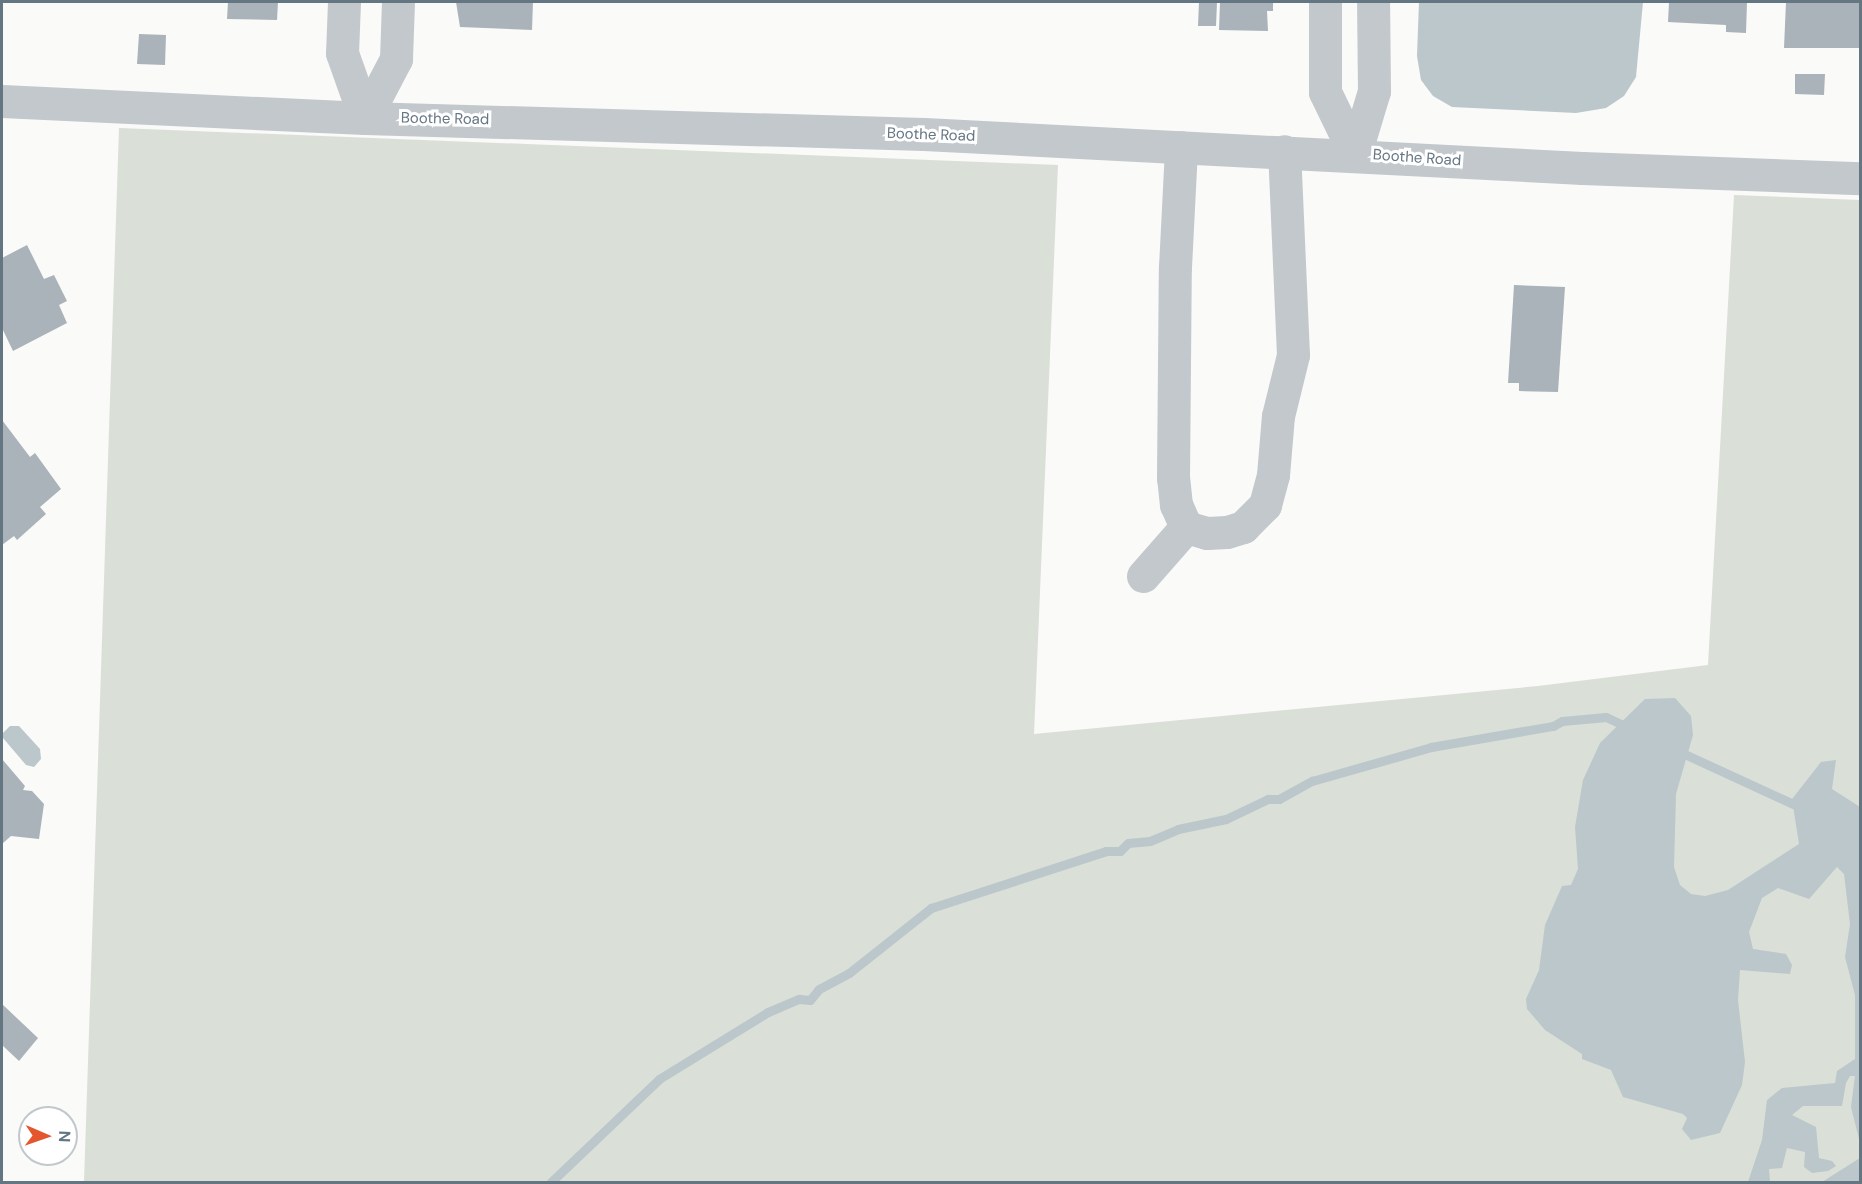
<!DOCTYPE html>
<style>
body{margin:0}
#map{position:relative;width:1862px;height:1184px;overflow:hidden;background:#fafaf8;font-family:"DM Sans",sans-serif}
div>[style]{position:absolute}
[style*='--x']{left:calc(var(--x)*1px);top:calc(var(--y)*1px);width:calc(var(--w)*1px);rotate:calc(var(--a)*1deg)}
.green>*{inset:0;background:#dadfd7}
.water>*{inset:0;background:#bbc7cb}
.stream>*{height:9px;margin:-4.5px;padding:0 4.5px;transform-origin:4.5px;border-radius:4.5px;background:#bbc7cb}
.building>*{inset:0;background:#aab3b9}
.minor>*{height:33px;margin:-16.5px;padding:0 16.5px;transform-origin:16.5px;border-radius:16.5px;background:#c3c8cc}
span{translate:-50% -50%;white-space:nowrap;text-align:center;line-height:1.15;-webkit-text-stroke:6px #fff;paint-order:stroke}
.street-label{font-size:15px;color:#657683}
.frame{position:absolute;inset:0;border:3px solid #657683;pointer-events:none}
.north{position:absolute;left:18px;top:1106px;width:60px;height:60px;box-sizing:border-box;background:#fff;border:2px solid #c1c8cd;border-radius:50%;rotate:92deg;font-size:16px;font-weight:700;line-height:24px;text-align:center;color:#657683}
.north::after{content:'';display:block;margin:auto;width:21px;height:27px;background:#e4572e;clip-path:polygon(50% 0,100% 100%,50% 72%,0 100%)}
</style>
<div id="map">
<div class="green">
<i style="clip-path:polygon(119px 128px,1058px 165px,1034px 734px,1538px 686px,1708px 665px,1734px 195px,1860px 200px,1860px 1182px,84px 1182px)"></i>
</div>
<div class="water">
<i style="clip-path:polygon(1419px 2px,1643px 2px,1636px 77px,1624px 96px,1606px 108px,1576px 113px,1452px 107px,1433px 96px,1421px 80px,1417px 56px)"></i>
<i style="clip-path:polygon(1675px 698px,1691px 716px,1693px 735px,1676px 794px,1674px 867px,1680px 885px,1691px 894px,1705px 896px,1728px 890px,1799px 844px,1792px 799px,1821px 762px,1836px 760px,1832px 789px,1860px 807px,1860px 1143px,1851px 1107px,1855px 1076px,1850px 1076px,1846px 1083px,1842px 1106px,1803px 1106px,1792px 1115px,1816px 1127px,1819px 1158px,1832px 1161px,1836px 1166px,1828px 1171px,1812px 1173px,1804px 1167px,1805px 1152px,1787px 1148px,1782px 1168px,1769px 1169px,1770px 1182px,1748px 1182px,1762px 1140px,1767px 1100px,1782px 1088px,1835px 1083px,1837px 1071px,1855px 1059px,1855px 995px,1845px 957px,1850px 924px,1844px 874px,1837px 867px,1809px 899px,1778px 888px,1762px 898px,1749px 932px,1753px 949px,1786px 954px,1792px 965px,1790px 974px,1740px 970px,1738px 1000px,1745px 1062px,1742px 1085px,1720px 1133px,1691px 1140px,1682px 1129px,1687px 1118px,1683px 1114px,1623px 1097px,1611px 1070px,1582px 1059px,1582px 1054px,1545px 1030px,1527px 1009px,1526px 999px,1539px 970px,1545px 925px,1562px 886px,1571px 885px,1578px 869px,1575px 827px,1583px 780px,1600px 743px,1645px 699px)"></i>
<i style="clip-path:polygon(10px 726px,19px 726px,40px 749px,41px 759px,34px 767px,26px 765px,3px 738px,2px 734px)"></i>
<i style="clip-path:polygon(1860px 1147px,1860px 1182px,1822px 1182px,1860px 1158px)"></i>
</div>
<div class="stream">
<i style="--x:1678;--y:751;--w:139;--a:24.7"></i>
<i style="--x:551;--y:1182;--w:149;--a:-43.6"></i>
<i style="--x:659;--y:1079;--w:128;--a:-31.6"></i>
<i style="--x:768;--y:1012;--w:34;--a:-23"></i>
<i style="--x:799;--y:999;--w:11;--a:5"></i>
<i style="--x:810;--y:1000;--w:14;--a:-51"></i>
<i style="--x:819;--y:989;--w:34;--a:-28"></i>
<i style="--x:849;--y:973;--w:105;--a:-38.4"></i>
<i style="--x:931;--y:908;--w:184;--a:-18"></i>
<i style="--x:1106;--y:851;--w:14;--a:0"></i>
<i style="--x:1120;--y:851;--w:11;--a:-45"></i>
<i style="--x:1128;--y:843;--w:22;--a:-5"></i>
<i style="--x:1150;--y:841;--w:30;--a:-23"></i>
<i style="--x:1178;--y:829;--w:49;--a:-11.8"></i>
<i style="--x:1226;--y:819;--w:47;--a:-25.5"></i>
<i style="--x:1268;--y:799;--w:11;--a:0"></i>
<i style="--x:1279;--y:799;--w:38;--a:-29"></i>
<i style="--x:1312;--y:781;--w:124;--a:-15.9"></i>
<i style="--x:1431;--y:747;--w:124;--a:-9.8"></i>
<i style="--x:1553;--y:726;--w:10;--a:-29"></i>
<i style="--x:1562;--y:721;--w:44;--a:-5.2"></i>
<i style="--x:1606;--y:717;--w:23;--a:25"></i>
</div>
<div class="building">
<i style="clip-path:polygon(228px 2px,278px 2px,277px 20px,227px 19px)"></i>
<i style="clip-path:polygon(456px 2px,533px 2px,532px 30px,460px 27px)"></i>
<i style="clip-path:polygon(1199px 2px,1217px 2px,1216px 26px,1198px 26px)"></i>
<i style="clip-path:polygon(1220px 2px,1273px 2px,1273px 11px,1267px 11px,1268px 31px,1219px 30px)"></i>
<i style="clip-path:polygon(1669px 2px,1747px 2px,1746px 33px,1726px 32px,1726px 25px,1668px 22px)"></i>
<i style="clip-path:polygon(1786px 2px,1860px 2px,1860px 48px,1784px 48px)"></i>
<i style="clip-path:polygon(139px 34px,166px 35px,165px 65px,137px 64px)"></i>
<i style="clip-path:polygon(1795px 74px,1825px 74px,1824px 95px,1795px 94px)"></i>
<i style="clip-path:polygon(27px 245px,44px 279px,54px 275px,67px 301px,59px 305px,67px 323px,13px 351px,2px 328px,2px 258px)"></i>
<i style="clip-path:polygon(1514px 285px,1565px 287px,1558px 392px,1519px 391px,1519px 383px,1508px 383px)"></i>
<i style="clip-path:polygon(2px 420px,30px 457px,35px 453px,61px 489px,40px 507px,46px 514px,17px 540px,14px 536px,2px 545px)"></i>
<i style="clip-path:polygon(2px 759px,25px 786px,23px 790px,32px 791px,44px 804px,39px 839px,11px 836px,2px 844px)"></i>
<i style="clip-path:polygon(2px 1004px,38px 1038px,19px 1061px,2px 1045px)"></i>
</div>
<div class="minor">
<i style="--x:344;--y:2;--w:51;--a:92.2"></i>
<i style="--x:342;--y:53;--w:69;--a:70.5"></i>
<i style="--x:1325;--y:2;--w:90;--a:90"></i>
<i style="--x:1325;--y:92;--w:69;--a:64.2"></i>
<i style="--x:2;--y:101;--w:363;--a:2.7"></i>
<i style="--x:365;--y:118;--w:559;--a:1.64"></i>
<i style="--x:924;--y:134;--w:659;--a:2.96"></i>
<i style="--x:1582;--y:168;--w:278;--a:2.1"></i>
<i style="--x:365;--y:118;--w:67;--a:-62.3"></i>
<i style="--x:396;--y:59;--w:57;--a:-88"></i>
<i style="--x:1355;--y:154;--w:66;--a:-73.2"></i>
<i style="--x:1374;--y:91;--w:89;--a:-90.6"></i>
<i style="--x:1186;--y:527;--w:22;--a:16"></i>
<i style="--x:1207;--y:533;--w:20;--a:-3"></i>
<i style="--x:1227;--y:532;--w:17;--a:-17"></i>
<i style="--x:1243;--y:527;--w:31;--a:-45"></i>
<i style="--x:1265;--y:505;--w:31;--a:-75"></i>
<i style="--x:1273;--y:475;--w:59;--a:-85.2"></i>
<i style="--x:1278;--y:416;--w:63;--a:-76.2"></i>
<i style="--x:1293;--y:355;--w:204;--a:-92.5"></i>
<i style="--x:1143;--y:576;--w:65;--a:-48.7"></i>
<i style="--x:1186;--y:527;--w:24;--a:-114"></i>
<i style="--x:1176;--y:505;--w:27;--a:-96"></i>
<i style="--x:1173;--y:478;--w:211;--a:-89.5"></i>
<i style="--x:1175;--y:267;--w:120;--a:-87.1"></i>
</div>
<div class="street-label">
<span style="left:445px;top:119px;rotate:1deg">Boothe Road</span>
<span style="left:931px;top:135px;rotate:2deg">Boothe Road</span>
<span style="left:1417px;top:158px;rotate:4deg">Boothe Road</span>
</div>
<div class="frame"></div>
<div class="north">N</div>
</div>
